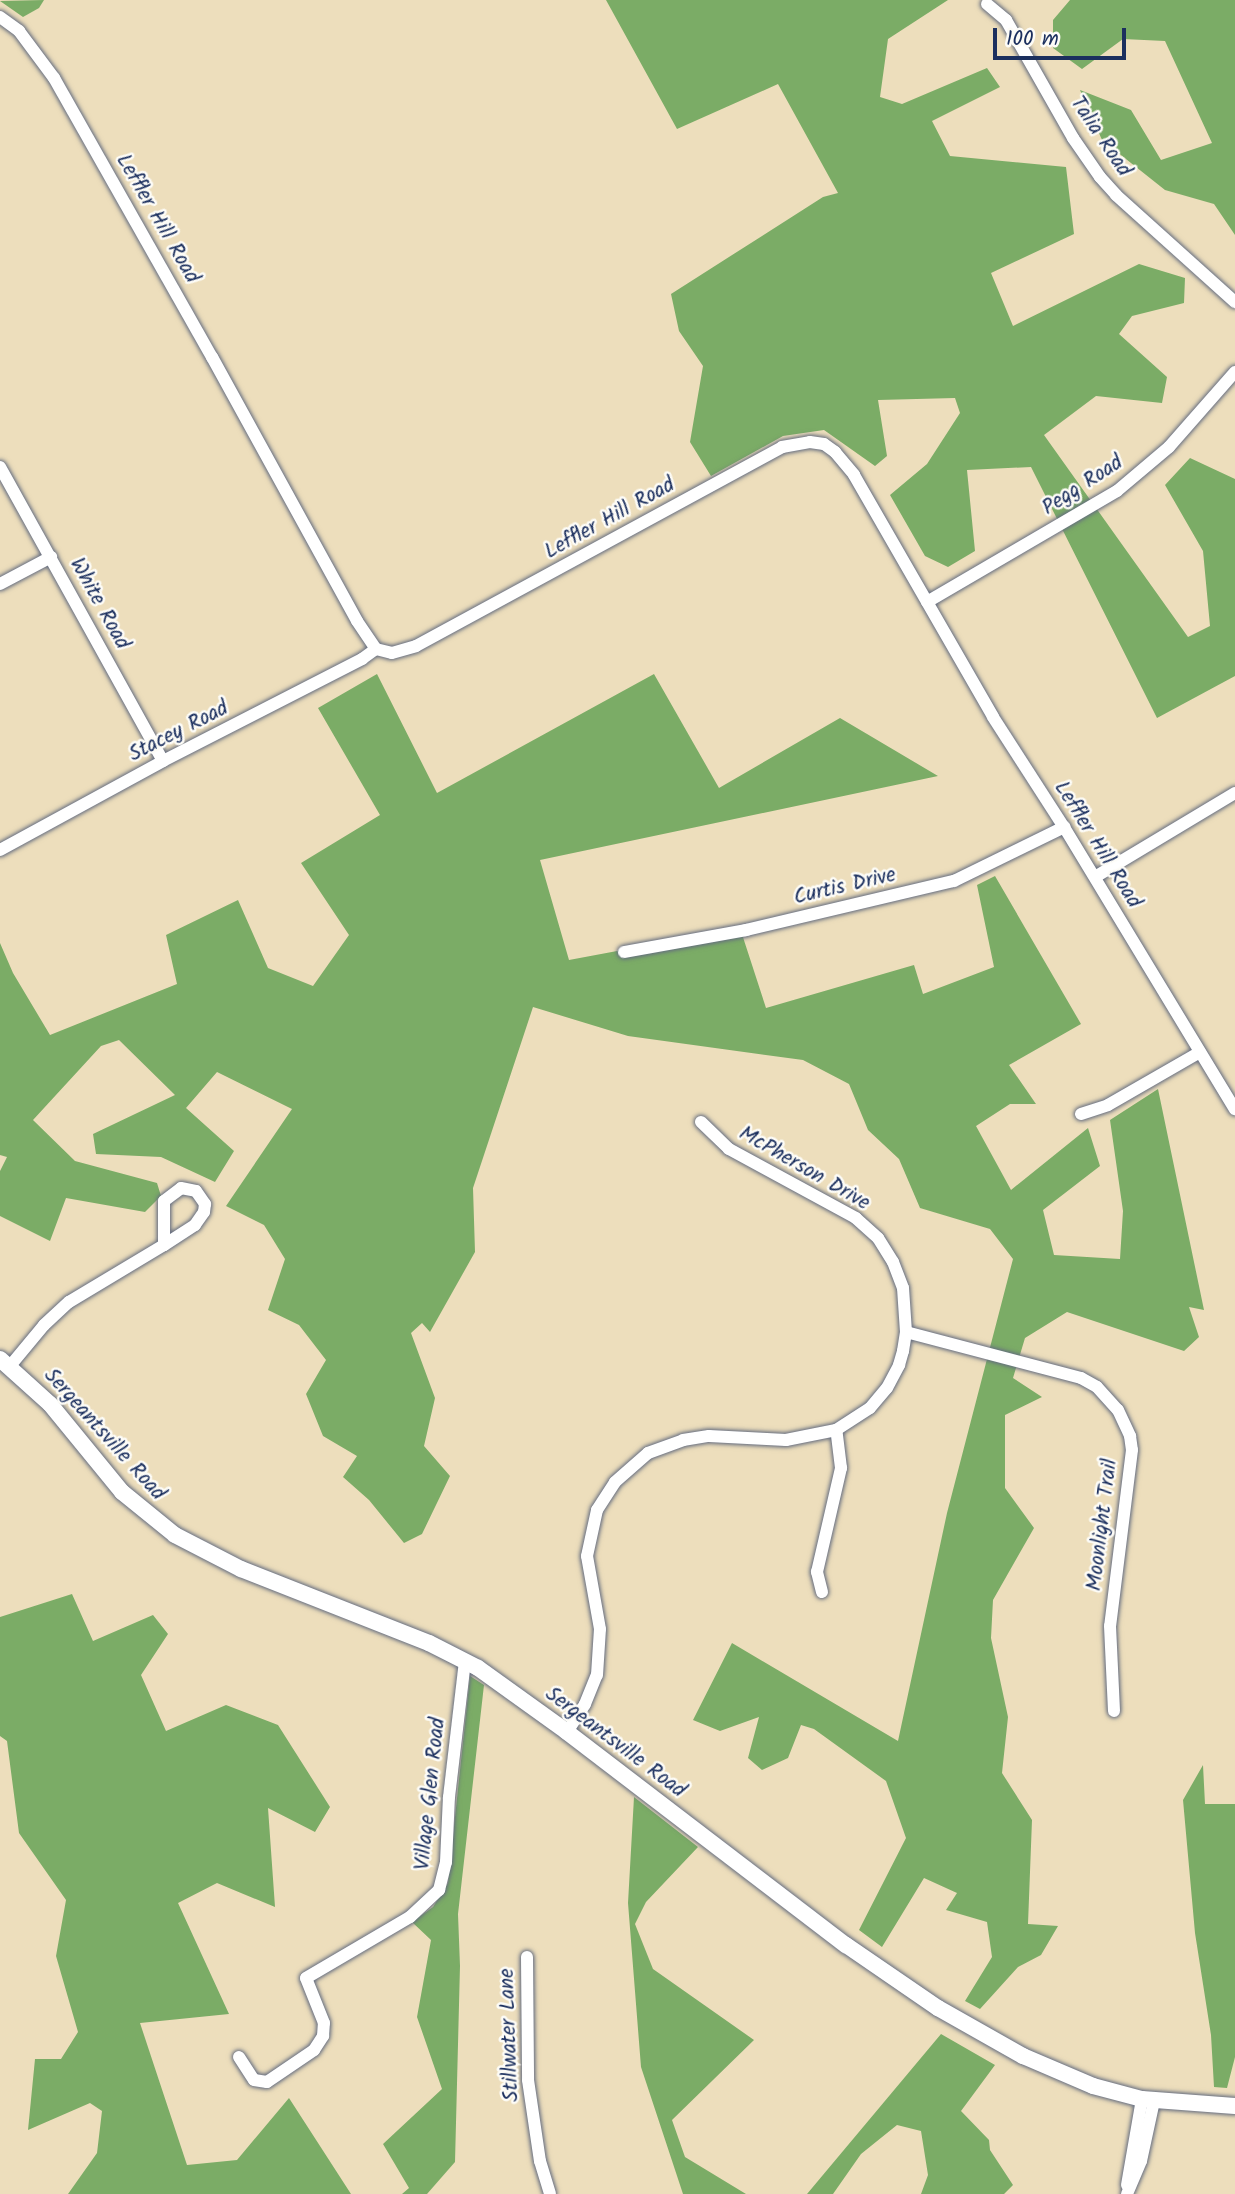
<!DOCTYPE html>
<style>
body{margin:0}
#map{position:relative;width:1235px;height:2194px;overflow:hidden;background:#eddebc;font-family:Kalam,sans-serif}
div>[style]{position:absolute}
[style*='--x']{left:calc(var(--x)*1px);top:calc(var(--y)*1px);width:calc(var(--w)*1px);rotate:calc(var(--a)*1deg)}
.forest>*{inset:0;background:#7bac66}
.roads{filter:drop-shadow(0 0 2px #646c7f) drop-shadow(0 0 2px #646c7f)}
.minor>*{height:12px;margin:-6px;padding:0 6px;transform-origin:6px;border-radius:6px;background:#fff}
.major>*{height:16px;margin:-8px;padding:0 8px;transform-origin:8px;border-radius:8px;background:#fff}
span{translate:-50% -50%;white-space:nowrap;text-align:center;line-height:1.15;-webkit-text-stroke:5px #fdfcf7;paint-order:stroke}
.street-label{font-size:21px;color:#1b2f5e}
.scale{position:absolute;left:993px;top:28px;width:133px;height:32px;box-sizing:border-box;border:4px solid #1b2f5e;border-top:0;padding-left:9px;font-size:21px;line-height:24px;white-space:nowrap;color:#1b2f5e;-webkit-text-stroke:5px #fdfcf7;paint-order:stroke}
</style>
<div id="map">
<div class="forest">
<i style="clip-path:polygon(44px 0,39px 8px,23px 17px,0 1px)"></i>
<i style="clip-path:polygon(606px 0,948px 0,888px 39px,880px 97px,902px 104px,987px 68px,1000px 87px,932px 121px,950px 156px,1066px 167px,1074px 234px,991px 273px,1013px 326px,1139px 264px,1185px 278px,1184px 303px,1132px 316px,1119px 334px,1167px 377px,1162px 403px,1096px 396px,1044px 435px,1188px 637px,1210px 626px,1203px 551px,1165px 485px,1190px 458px,1235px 479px,1235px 676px,1157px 718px,1031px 467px,967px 470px,975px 551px,948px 567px,925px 556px,890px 495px,927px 464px,960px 413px,955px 398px,878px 400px,887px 456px,875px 466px,824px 430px,783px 436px,711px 476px,690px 442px,703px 366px,679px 331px,671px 294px,823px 197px,838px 193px,778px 84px,677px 129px)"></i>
<i style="clip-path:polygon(1070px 0,1235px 0,1235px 235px,1214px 204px,1165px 190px,1102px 140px,1080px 90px,1131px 110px,1161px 160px,1212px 143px,1165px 41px,1123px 39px,1082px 69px,1053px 48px,1053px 20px)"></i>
<i style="clip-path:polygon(377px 674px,437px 793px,654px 674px,719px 788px,840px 718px,938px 776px,540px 860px,569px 960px,740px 928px,766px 1008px,914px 965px,923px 994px,994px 967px,977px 885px,995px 876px,1081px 1024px,1009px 1065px,1036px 1104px,1010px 1104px,976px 1126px,1011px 1190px,1088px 1128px,1100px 1166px,1043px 1210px,1054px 1255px,1120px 1259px,1123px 1211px,1110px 1120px,1158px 1089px,1204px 1310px,1189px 1307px,1199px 1337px,1184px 1351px,1067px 1312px,1025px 1338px,1013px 1378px,1042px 1397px,1005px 1415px,1005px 1488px,1034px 1528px,993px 1600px,991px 1638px,1008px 1717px,1002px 1773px,1032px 1820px,1028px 1924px,1058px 1926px,1041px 1955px,1018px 1967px,980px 2009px,965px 2001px,992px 1957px,987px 1922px,946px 1910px,957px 1893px,924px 1878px,882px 1947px,859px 1930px,906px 1838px,886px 1781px,814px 1729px,801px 1725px,788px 1758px,762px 1770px,748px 1758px,759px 1717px,720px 1731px,693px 1720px,732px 1643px,898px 1741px,947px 1513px,1013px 1259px,990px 1229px,920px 1208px,899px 1159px,868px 1130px,849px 1084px,803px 1060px,628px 1036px,533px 1007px,473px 1188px,475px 1252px,430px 1332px,422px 1323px,411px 1333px,435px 1398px,424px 1446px,450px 1476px,422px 1534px,404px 1543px,369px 1500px,343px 1477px,357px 1456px,323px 1436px,306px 1394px,326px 1360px,299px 1325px,268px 1310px,285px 1259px,264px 1225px,226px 1206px,292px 1109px,217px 1072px,186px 1108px,234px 1151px,215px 1182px,161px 1157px,96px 1154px,93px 1134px,175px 1095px,119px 1040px,101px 1046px,33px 1120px,75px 1161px,157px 1183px,161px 1196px,145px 1212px,66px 1198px,50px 1241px,0 1216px,0 1171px,7px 1157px,0 1155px,0 943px,13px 973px,50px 1035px,177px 984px,166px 935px,238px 900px,268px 968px,313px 986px,349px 935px,301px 863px,380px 815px,318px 708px)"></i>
<i style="clip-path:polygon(72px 1594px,93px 1641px,153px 1615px,168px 1634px,141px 1675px,166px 1731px,226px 1705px,278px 1725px,330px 1807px,315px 1832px,268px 1808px,275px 1907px,217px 1883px,178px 1903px,229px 2014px,140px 2023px,187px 2165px,237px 2160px,289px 2098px,351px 2194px,68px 2194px,97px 2153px,102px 2111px,90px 2103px,28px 2130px,35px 2059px,61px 2059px,78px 2032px,56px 1956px,66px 1900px,19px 1833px,7px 1741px,0 1736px,0 1617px)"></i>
<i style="clip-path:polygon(470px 1676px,484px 1685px,458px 1914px,460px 1966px,455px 2162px,427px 2194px,402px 2194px,409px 2188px,383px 2144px,442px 2089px,417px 2017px,431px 1940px,412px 1922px,433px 1907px,448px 1883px)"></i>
<i style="clip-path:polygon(1203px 1765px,1205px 1804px,1235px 1804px,1235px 2057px,1227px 2088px,1214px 2087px,1211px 2035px,1195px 1933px,1183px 1800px)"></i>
<i style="clip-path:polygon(634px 1797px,698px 1847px,646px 1902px,635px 1924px,653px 1969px,754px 2040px,672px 2120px,685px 2157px,746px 2194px,683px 2194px,641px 2067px,628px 1903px)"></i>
<i style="clip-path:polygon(941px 2034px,995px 2065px,961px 2111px,989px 2140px,990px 2150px,1013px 2185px,1004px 2194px,921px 2194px,928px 2175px,921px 2131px,897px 2125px,861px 2154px,833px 2194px,807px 2194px)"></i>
</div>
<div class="roads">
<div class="minor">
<i style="--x:987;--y:4;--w:25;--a:40"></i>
<i style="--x:1006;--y:20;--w:136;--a:60.4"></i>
<i style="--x:1073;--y:138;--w:47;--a:55.3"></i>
<i style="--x:1100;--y:177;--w:24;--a:48"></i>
<i style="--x:1116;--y:195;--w:160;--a:42"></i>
<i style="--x:0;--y:17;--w:24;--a:36"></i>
<i style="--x:19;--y:31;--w:59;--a:53.3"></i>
<i style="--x:54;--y:78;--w:321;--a:60.5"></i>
<i style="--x:212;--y:357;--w:301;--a:61.2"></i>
<i style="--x:357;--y:621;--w:34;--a:56"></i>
<i style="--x:376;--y:649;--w:16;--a:14"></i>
<i style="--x:392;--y:653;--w:25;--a:-16"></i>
<i style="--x:416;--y:646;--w:417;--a:-28.5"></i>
<i style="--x:782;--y:447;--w:28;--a:-10"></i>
<i style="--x:810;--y:442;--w:14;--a:8"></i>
<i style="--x:824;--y:444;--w:14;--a:36"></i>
<i style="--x:835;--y:452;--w:30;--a:50"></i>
<i style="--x:854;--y:475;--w:279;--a:60.1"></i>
<i style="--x:993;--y:717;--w:131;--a:57.2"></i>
<i style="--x:1064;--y:827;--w:330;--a:58.8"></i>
<i style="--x:0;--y:467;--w:336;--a:61"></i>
<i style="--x:0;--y:584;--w:58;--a:-27.9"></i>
<i style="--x:927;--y:602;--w:220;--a:-30.3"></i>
<i style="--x:1117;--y:491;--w:68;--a:-40.2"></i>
<i style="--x:1169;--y:447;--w:100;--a:-48.7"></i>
<i style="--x:0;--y:850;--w:186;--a:-28.6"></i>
<i style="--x:163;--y:761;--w:224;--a:-27.1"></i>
<i style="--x:362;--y:659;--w:17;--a:-36"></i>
<i style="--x:1095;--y:877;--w:163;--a:-31"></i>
<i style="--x:624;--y:952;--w:124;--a:-10.2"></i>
<i style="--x:746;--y:930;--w:214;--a:-13.3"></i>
<i style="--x:954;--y:881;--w:123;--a:-26.1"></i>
<i style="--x:1081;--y:1114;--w:28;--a:-18"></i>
<i style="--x:1108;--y:1105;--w:106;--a:-29.9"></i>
<i style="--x:181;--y:1188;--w:15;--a:11"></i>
<i style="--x:196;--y:1191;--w:16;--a:55"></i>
<i style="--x:205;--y:1204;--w:8;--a:97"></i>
<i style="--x:204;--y:1212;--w:16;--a:125"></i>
<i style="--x:195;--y:1225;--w:37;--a:147"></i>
<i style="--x:164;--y:1245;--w:44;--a:-90"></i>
<i style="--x:164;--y:1201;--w:21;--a:-37"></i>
<i style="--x:906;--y:1332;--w:181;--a:14.7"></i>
<i style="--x:1081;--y:1378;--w:18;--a:29"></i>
<i style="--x:1097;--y:1387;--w:31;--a:48"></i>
<i style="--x:1118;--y:1410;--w:29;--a:65"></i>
<i style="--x:1130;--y:1436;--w:14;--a:82"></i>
<i style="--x:1132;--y:1450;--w:177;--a:97.1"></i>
<i style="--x:1110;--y:1626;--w:85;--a:87.3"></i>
<i style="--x:10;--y:1366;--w:53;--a:-50.3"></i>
<i style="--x:44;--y:1325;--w:34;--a:-43"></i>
<i style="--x:69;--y:1302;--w:111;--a:-31"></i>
<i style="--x:822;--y:1592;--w:21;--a:-104"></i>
<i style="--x:817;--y:1572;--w:107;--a:-77"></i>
<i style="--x:841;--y:1468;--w:38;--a:-97"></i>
<i style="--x:567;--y:1732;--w:33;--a:-57"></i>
<i style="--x:585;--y:1704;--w:31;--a:-68"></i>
<i style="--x:597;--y:1675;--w:46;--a:-86.3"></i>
<i style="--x:600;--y:1629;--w:74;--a:-100.1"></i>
<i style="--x:587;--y:1556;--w:47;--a:-77.7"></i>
<i style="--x:597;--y:1510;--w:33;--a:-57"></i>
<i style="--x:615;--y:1482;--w:44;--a:-41.3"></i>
<i style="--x:648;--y:1453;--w:37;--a:-20"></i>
<i style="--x:683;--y:1440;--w:26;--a:-9"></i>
<i style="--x:709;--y:1436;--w:77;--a:3"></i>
<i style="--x:786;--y:1440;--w:51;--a:-11.3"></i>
<i style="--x:836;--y:1430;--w:40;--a:-32.9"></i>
<i style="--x:870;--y:1408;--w:26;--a:-50"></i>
<i style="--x:887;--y:1388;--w:26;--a:-62"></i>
<i style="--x:899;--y:1365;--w:15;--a:-74"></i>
<i style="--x:903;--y:1351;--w:19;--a:-81"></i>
<i style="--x:906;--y:1332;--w:44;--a:-93.9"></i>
<i style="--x:903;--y:1288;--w:28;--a:-111"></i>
<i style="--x:893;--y:1262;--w:28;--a:-122"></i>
<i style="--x:878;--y:1238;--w:30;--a:-138"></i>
<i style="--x:856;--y:1218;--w:145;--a:-151.5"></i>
<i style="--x:729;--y:1149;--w:39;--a:-136"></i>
<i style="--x:527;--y:1957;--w:123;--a:89.5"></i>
<i style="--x:528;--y:2080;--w:82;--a:81.6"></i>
<i style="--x:540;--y:2161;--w:34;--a:73"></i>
<i style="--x:239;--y:2057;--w:27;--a:57"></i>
<i style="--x:254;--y:2080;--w:13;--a:9"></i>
<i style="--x:267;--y:2082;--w:57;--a:-34.2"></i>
<i style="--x:314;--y:2050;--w:17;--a:-57"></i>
<i style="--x:323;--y:2036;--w:13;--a:-86"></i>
<i style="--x:324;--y:2023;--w:48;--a:-111.8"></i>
<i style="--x:306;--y:1978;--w:121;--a:-30.4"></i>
<i style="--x:410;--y:1917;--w:40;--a:-43"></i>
<i style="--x:439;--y:1890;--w:29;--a:-76"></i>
<i style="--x:446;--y:1862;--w:65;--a:-87.4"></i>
<i style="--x:449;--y:1797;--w:137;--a:-83.3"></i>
<i style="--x:1127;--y:2185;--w:87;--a:-80.1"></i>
<i style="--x:1127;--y:2194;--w:36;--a:-67"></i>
<i style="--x:1141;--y:2161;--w:61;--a:-77.8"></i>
</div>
<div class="major">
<i style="--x:0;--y:1359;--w:67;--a:42"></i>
<i style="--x:50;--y:1404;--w:114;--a:50.7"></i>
<i style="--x:122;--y:1492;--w:68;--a:39.1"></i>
<i style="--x:175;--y:1535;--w:74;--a:27.3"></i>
<i style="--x:241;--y:1569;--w:202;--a:21.5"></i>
<i style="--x:429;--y:1643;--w:55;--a:27"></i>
<i style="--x:478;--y:1668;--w:110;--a:35.7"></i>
<i style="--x:567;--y:1732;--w:351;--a:37.4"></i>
<i style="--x:846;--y:1945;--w:112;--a:34.4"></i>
<i style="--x:938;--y:2008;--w:98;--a:29.5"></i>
<i style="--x:1023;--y:2056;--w:76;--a:23.2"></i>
<i style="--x:1093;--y:2086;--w:51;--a:14.9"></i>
<i style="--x:1142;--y:2099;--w:93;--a:4.3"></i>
</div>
</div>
<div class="street-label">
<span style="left:1100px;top:137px;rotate:56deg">Talia Road</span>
<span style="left:157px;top:219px;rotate:60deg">Leffler Hill Road</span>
<span style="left:1083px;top:486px;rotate:-33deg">Pegg Road</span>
<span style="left:610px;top:519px;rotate:-29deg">Leffler Hill Road</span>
<span style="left:99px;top:604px;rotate:61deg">White Road</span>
<span style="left:179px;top:732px;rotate:-27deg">Stacey Road</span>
<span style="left:1097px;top:845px;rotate:58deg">Leffler Hill Road</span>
<span style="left:845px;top:887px;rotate:-13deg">Curtis Drive</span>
<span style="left:804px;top:1169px;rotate:30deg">McPherson Drive</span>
<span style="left:104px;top:1435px;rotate:48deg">Sergeantsville Road</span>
<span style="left:1103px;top:1525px;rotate:-83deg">Moonlight Trail</span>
<span style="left:615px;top:1743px;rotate:37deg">Sergeantsville Road</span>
<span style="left:431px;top:1794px;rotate:-84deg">Village Glen Road</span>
<span style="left:510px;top:2035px;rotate:-92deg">Stillwater Lane</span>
</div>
<div class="scale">100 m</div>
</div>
